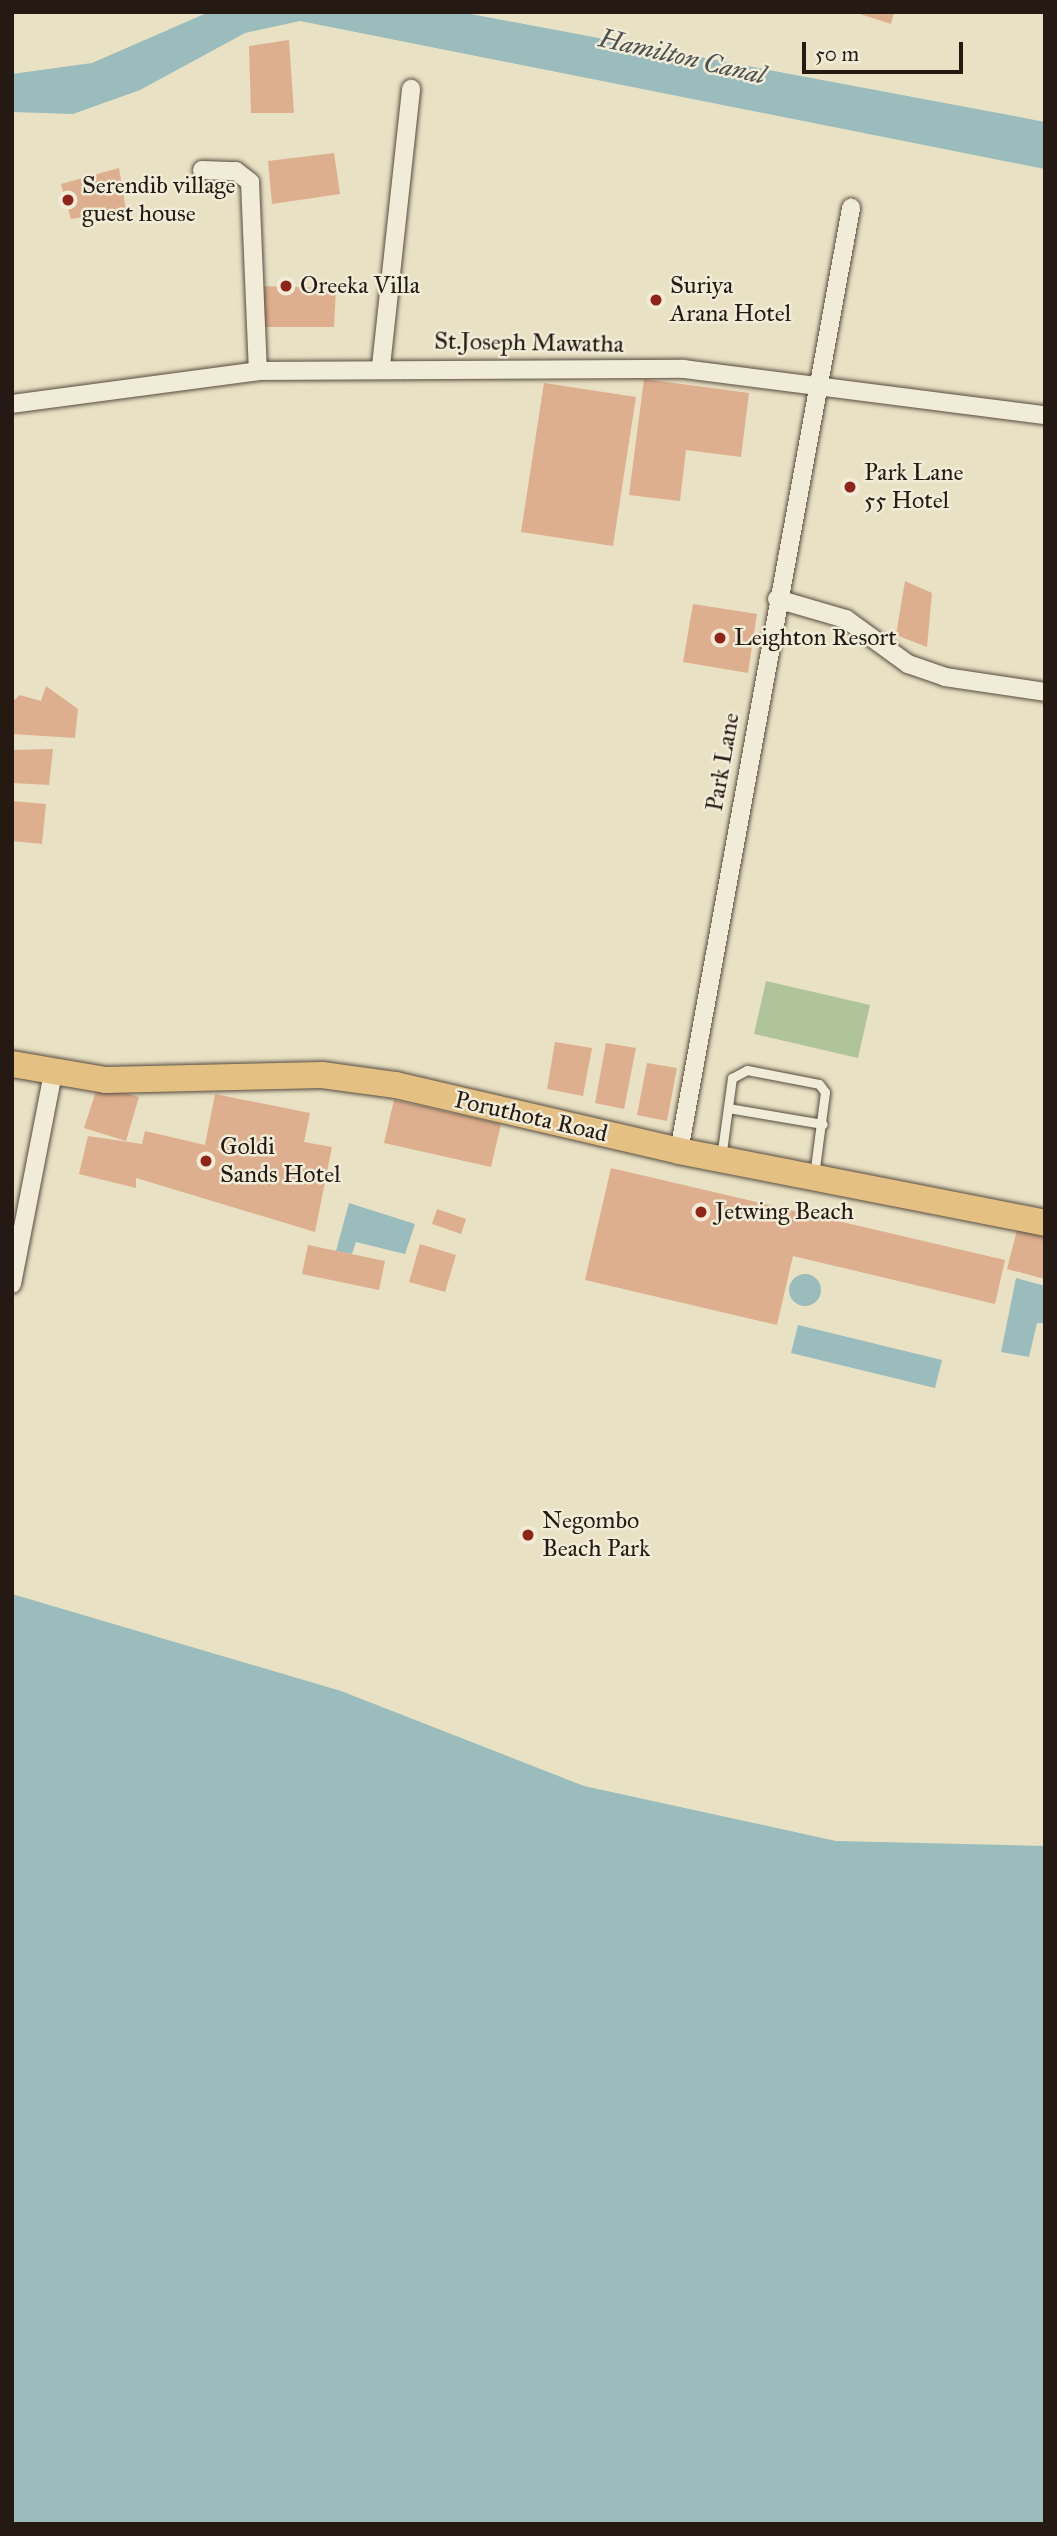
<!DOCTYPE html>
<style>
body{margin:0}
#map{position:relative;width:1057px;height:2536px;overflow:hidden;background:#e9e1c3;font-family:"IM FELL Great Primer",serif}
div>[style]{position:absolute}
[style*='--x']{left:calc(var(--x)*1px);top:calc(var(--y)*1px);width:calc(var(--w)*1px);rotate:calc(var(--a)*1deg)}
.green>*{inset:0;background:#b0c499}
.water>*{inset:0;background:#9abcbc}
.round{border-radius:50%}
.building>*{inset:0;background:#deaf8e}
.roads{filter:drop-shadow(0 0 2px #564b40) drop-shadow(0 0 2px #564b40)}
.service>*{height:9px;margin:-4.5px;padding:0 4.5px;transform-origin:4.5px;border-radius:4.5px;background:#f1ecd8}
.minor>*{height:18px;margin:-9px;padding:0 9px;transform-origin:9px;border-radius:9px;background:#f1ecd8}
.primary>*{height:26px;margin:-13px;padding:0 13px;transform-origin:13px;border-radius:13px;background:#e4c082}
.dots>*{width:19px;height:19px;translate:-50% -50%;box-sizing:border-box;border:4px solid #f1ecd8;border-radius:50%}
span{translate:-50% -50%;white-space:nowrap;text-align:center;line-height:1.15;-webkit-text-stroke:5px #f1ecd8;paint-order:stroke}
.poi-label{font-size:24px;color:#251914}
.left{translate:0 -50%;text-align:left}
.street-label{font-size:24px;color:#251914}
.water-label{font-size:26px;color:#4e524f;font-style:italic}
.frame{position:absolute;inset:0;border:14px solid #251914;pointer-events:none}
.scale{position:absolute;left:802px;top:42px;width:161px;height:32px;box-sizing:border-box;border:4px solid #251914;border-top:0;padding-left:9px;font-size:21px;line-height:24px;white-space:nowrap;color:#251914;-webkit-text-stroke:5px #f1ecd8;paint-order:stroke}
</style>
<div id="map">
<div class="green">
<i style="clip-path:polygon(766px 981px,870px 1005px,858px 1058px,754px 1034px)"></i>
</div>
<div class="water">
<i style="clip-path:polygon(209px 12px,460px 12px,1019px 117px,1045px 122px,1045px 169px,300px 21px,245px 33px,140px 90px,73px 114px,12px 112px,12px 74px,92px 63px)"></i>
<i style="clip-path:polygon(349px 1203px,415px 1224px,405px 1254px,356px 1242px,352px 1254px,336px 1251px)"></i>
<i class="round" style="left:789px;top:1274px;width:32px;height:32px"></i>
<i style="clip-path:polygon(1016px 1278px,1045px 1286px,1045px 1323px,1037px 1323px,1029px 1357px,1001px 1352px)"></i>
<i style="clip-path:polygon(798px 1325px,942px 1360px,935px 1388px,791px 1353px)"></i>
<i style="clip-path:polygon(12px 1594px,341px 1691px,584px 1786px,836px 1841px,1045px 1846px,1045px 2524px,12px 2524px)"></i>
</div>
<div class="building">
<i style="clip-path:polygon(854px 12px,894px 12px,891px 24px)"></i>
<i style="clip-path:polygon(289px 40px,294px 113px,251px 113px,249px 46px)"></i>
<i style="clip-path:polygon(334px 153px,340px 194px,272px 204px,268px 161px)"></i>
<i style="clip-path:polygon(119px 168px,126px 210px,71px 219px,61px 184px)"></i>
<i style="clip-path:polygon(260px 286px,336px 288px,334px 327px,259px 327px)"></i>
<i style="clip-path:polygon(644px 379px,749px 393px,741px 457px,686px 450px,680px 501px,629px 495px)"></i>
<i style="clip-path:polygon(544px 383px,636px 397px,613px 546px,521px 532px)"></i>
<i style="clip-path:polygon(905px 581px,932px 593px,927px 647px,896px 635px)"></i>
<i style="clip-path:polygon(693px 604px,757px 614px,748px 673px,683px 662px)"></i>
<i style="clip-path:polygon(46px 686px,78px 709px,75px 738px,12px 734px,12px 702px,20px 695px,41px 701px)"></i>
<i style="clip-path:polygon(53px 749px,49px 785px,12px 783px,12px 750px)"></i>
<i style="clip-path:polygon(12px 801px,46px 804px,42px 844px,12px 841px)"></i>
<i style="clip-path:polygon(555px 1042px,592px 1048px,583px 1096px,547px 1089px)"></i>
<i style="clip-path:polygon(606px 1043px,636px 1048px,624px 1109px,595px 1103px)"></i>
<i style="clip-path:polygon(647px 1063px,677px 1068px,667px 1121px,637px 1115px)"></i>
<i style="clip-path:polygon(98px 1085px,139px 1097px,126px 1141px,84px 1128px)"></i>
<i style="clip-path:polygon(215px 1094px,310px 1113px,304px 1142px,332px 1147px,315px 1232px,136px 1178px,136px 1188px,79px 1174px,88px 1136px,142px 1144px,145px 1131px,205px 1145px)"></i>
<i style="clip-path:polygon(394px 1100px,501px 1124px,491px 1167px,384px 1143px)"></i>
<i style="clip-path:polygon(611px 1168px,1005px 1260px,995px 1304px,793px 1256px,777px 1325px,585px 1280px)"></i>
<i style="clip-path:polygon(437px 1209px,466px 1219px,461px 1234px,432px 1224px)"></i>
<i style="clip-path:polygon(1017px 1230px,1045px 1237px,1045px 1279px,1007px 1269px)"></i>
<i style="clip-path:polygon(420px 1244px,456px 1255px,445px 1292px,409px 1282px)"></i>
<i style="clip-path:polygon(308px 1245px,385px 1261px,379px 1290px,302px 1274px)"></i>
</div>
<div class="roads">
<div class="service">
<i style="--x:728;--y:1108;--w:96;--a:9.6"></i>
<i style="--x:721;--y:1158;--w:81;--a:-82.2"></i>
<i style="--x:732;--y:1078;--w:17;--a:-28"></i>
<i style="--x:747;--y:1070;--w:73;--a:11"></i>
<i style="--x:819;--y:1084;--w:10;--a:53"></i>
<i style="--x:825;--y:1092;--w:84;--a:97.5"></i>
</div>
<div class="minor">
<i style="--x:202;--y:170;--w:34;--a:2"></i>
<i style="--x:236;--y:171;--w:18;--a:38"></i>
<i style="--x:250;--y:182;--w:189;--a:87.6"></i>
<i style="--x:381;--y:366;--w:279;--a:-83.8"></i>
<i style="--x:12;--y:404;--w:248;--a:-7.6"></i>
<i style="--x:258;--y:371;--w:426;--a:-0.3"></i>
<i style="--x:684;--y:369;--w:364;--a:7.3"></i>
<i style="--x:777;--y:599;--w:72;--a:16.2"></i>
<i style="--x:846;--y:619;--w:77;--a:36"></i>
<i style="--x:908;--y:664;--w:39;--a:19"></i>
<i style="--x:945;--y:677;--w:101;--a:8.5"></i>
<i style="--x:679;--y:1151;--w:959;--a:-79.66"></i>
<i style="--x:12;--y:1284;--w:215;--a:-79"></i>
</div>
<div class="primary">
<i style="--x:12;--y:1064;--w:95;--a:9.7"></i>
<i style="--x:106;--y:1080;--w:216;--a:-1.3"></i>
<i style="--x:322;--y:1075;--w:75;--a:7.7"></i>
<i style="--x:396;--y:1085;--w:291;--a:13.1"></i>
<i style="--x:679;--y:1151;--w:373;--a:11.1"></i>
</div>
</div>
<div class="dots">
<i style="left:68px;top:200px;background:#8f2418"></i>
<i style="left:286px;top:286px;background:#8f2418"></i>
<i style="left:656px;top:300px;background:#8f2418"></i>
<i style="left:850px;top:487px;background:#8f2418"></i>
<i style="left:720px;top:638px;background:#8f2418"></i>
<i style="left:206px;top:1161px;background:#8f2418"></i>
<i style="left:701px;top:1212px;background:#8f2418"></i>
<i style="left:528px;top:1535px;background:#8f2418"></i>
</div>
<div class="poi-label">
<span class="left" style="left:82px;top:200px">Serendib village<br>guest house</span>
<span class="left" style="left:300px;top:286px">Oreeka Villa</span>
<span class="left" style="left:670px;top:300px">Suriya<br>Arana Hotel</span>
<span class="left" style="left:864px;top:487px">Park Lane<br>55 Hotel</span>
<span class="left" style="left:734px;top:638px">Leighton Resort</span>
<span class="left" style="left:220px;top:1161px">Goldi<br>Sands Hotel</span>
<span class="left" style="left:715px;top:1212px">Jetwing Beach</span>
<span class="left" style="left:542px;top:1535px">Negombo<br>Beach Park</span>
</div>
<div class="street-label">
<span style="left:529px;top:343px;rotate:1deg">St.Joseph Mawatha</span>
<span style="left:723px;top:762px;rotate:-80deg">Park Lane</span>
<span style="left:531px;top:1117px;rotate:13deg">Poruthota Road</span>
</div>
<div class="water-label">
<span style="left:682px;top:57px;rotate:13deg">Hamilton Canal</span>
</div>
<div class="frame"></div>
<div class="scale">50 m</div>
</div>
